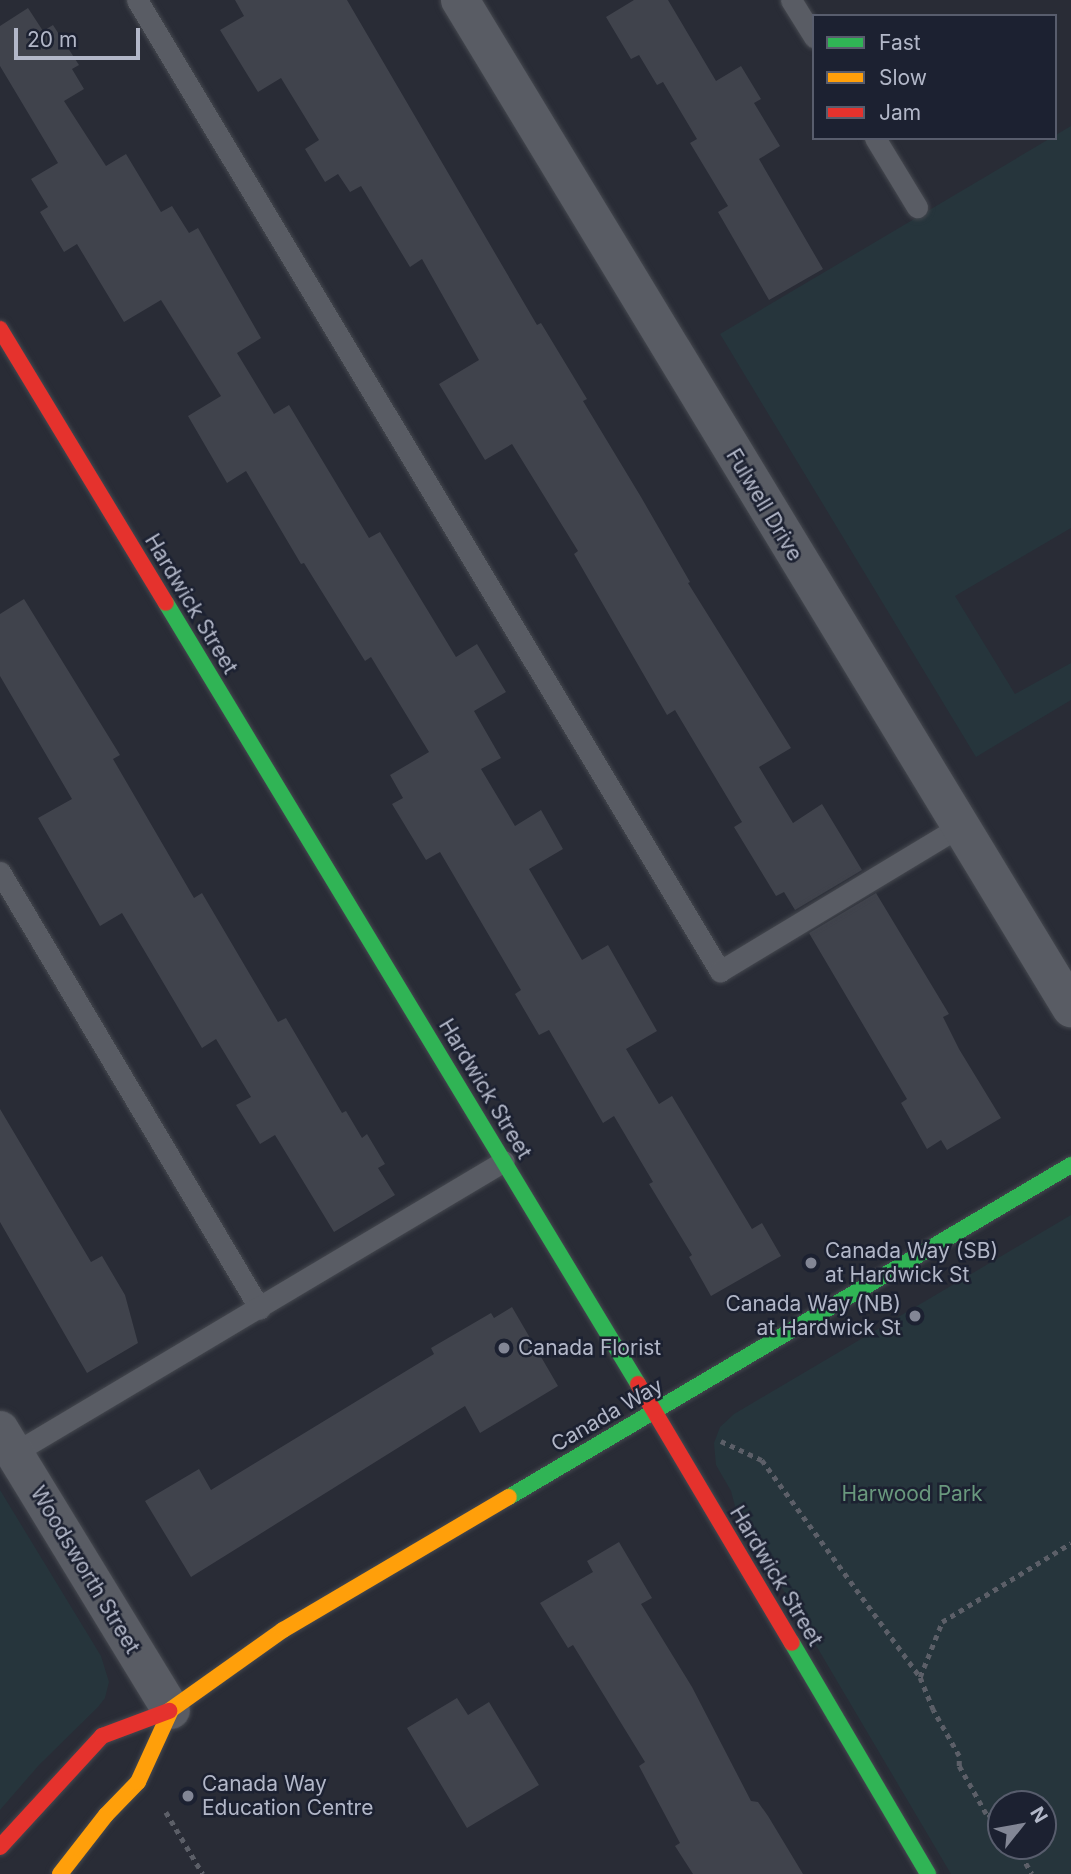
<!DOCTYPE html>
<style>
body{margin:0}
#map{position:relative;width:1071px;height:1874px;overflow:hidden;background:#292c36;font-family:Inter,sans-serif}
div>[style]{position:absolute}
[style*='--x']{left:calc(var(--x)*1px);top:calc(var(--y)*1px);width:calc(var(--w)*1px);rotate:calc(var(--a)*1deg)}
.green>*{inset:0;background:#26353c}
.building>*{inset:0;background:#40434c}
.path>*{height:4.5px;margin-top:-2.25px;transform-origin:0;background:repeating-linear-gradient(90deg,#5c5f68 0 5px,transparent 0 10px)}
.roads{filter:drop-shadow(0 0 2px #45484f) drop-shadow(0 0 2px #45484f)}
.lane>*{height:21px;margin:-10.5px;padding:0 10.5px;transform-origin:10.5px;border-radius:10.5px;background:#595c64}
.street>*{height:38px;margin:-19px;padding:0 19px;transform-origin:19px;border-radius:19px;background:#595c64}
.fast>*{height:16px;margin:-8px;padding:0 8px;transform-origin:8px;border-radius:8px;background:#30b455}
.slow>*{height:16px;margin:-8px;padding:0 8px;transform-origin:8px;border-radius:8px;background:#ff9f0a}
.jam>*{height:16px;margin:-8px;padding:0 8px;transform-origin:8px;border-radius:8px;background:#e5322d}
.dots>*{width:19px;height:19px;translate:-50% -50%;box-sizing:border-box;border:4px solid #1c2131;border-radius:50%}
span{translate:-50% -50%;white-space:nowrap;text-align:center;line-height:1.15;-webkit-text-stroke:5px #1c2131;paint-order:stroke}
.street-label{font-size:21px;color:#b2b7c8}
.poi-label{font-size:21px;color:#b2b7c8}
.left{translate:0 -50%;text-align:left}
.right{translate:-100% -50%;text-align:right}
.park-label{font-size:21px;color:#69987d}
.legend{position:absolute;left:812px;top:14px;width:245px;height:126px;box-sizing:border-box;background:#1c2131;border:2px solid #585d6d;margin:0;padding:9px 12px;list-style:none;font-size:21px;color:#b2b7c8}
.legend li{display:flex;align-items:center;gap:14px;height:35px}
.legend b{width:35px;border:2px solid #585d6d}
.north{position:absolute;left:987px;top:1790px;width:70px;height:70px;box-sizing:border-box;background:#1c2131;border:2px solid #585d6d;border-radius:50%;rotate:59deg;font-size:19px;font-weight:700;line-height:28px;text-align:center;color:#b2b7c8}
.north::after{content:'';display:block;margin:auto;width:24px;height:32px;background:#828695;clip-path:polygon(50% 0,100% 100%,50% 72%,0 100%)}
.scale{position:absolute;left:14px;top:28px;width:126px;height:32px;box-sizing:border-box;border:4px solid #b2b7c8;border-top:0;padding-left:9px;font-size:21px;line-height:24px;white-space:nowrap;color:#b2b7c8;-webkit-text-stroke:5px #1c2131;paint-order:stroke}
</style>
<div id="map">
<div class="green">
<i style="clip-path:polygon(1071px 126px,1071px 528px,955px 596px,1015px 694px,1071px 663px,1071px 700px,976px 757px,720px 334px)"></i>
<i style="clip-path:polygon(evenodd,1071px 1215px,1071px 1874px,951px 1874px,736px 1510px,731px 1491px,716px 1465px,714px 1443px,720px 1427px,734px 1414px,1071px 1215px,1043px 1804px,1043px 1846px,1001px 1846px,1001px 1804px,1043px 1804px)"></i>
<i style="clip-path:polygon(0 1490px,101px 1656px,109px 1682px,105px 1698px,98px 1707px,39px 1765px,0 1810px)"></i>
</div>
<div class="building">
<i style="clip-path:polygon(235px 0,347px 0,537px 325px,541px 323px,587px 399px,583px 401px,641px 497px,690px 582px,688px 583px,791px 748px,759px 767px,793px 823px,822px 804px,862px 870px,795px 910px,784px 892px,776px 896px,734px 827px,742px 822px,675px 710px,667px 715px,574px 554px,578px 551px,512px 444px,485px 460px,439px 384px,479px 360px,422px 259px,410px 267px,361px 186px,350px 192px,338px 174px,325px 182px,305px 149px,319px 140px,281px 78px,258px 92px,220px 30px,244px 16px)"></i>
<i style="clip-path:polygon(634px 0,668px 0,716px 81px,741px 66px,761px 99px,754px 103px,780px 146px,759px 159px,823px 269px,769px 300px,718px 212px,728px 206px,690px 143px,697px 139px,663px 82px,657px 85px,639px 55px,631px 59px,606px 17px)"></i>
<i style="clip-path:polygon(28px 8px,43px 31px,53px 25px,79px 65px,72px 69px,84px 89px,64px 101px,106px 166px,126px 154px,161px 212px,172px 206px,189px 233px,198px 228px,261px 338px,237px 353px,274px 414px,289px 405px,369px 538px,380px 532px,456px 657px,477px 644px,506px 692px,474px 711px,501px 758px,481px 769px,515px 826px,541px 810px,563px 849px,529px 869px,582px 960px,608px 945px,657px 1031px,626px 1049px,659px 1104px,672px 1096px,752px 1229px,762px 1223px,781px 1256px,711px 1296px,689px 1257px,692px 1255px,649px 1184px,653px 1182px,614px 1116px,603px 1123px,549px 1030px,539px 1035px,515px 994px,521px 990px,440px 852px,426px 860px,392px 804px,403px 798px,390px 775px,429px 752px,371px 657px,365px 661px,304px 563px,301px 564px,246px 471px,227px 483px,188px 416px,221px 396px,161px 300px,124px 322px,77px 244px,64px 252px,40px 212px,48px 207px,31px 179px,58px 163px,0 66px,0 26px)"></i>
<i style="clip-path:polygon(24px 599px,120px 755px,113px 759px,194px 898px,202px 893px,278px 1022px,286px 1018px,342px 1113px,346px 1111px,362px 1138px,367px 1134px,385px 1164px,378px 1168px,395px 1195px,334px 1232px,275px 1135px,260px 1144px,236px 1105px,251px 1097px,216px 1039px,202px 1048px,122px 913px,100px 926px,38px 818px,72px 799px,0 676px,0 614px)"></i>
<i style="clip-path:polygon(876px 893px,949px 1014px,943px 1017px,959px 1049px,1001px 1118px,947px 1150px,941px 1140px,927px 1149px,901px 1103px,907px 1099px,809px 933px)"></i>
<i style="clip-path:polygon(0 1109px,91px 1262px,102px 1256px,125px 1295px,138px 1343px,87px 1373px,0 1222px)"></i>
<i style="clip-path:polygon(512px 1307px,558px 1386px,480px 1433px,465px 1406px,191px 1577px,145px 1501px,199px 1469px,211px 1490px,434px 1354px,431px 1348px,491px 1313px,494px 1318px)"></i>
<i style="clip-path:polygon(619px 1542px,652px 1598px,641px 1604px,692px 1687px,751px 1801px,758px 1802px,768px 1816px,803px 1874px,693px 1874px,675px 1846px,680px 1843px,639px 1766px,645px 1762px,573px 1645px,568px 1648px,540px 1603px,593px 1572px,587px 1561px)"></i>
<i style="clip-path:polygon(457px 1698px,468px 1715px,489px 1702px,539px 1785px,467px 1828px,407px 1728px)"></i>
</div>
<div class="path">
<i style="--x:721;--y:1441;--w:45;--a:24.9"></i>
<i style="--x:762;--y:1460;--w:268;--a:53.9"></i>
<i style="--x:166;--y:1812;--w:72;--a:59.2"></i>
<i style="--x:1001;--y:1821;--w:17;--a:-155"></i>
<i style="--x:986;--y:1814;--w:55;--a:-119.4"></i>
<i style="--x:959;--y:1766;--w:10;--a:-90"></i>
<i style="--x:959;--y:1756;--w:53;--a:-119.5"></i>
<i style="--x:933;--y:1710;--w:35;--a:-112"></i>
<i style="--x:920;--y:1677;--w:59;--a:-68.2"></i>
<i style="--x:942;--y:1622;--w:151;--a:-31.5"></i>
<i style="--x:1016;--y:1846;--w:32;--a:60"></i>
</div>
<div class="roads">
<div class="lane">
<i style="--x:137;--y:0;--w:1133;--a:59.02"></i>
<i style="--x:720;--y:971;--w:279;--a:-31.1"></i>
<i style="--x:791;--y:0;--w:44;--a:58.1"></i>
<i style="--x:875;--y:138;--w:81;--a:58.7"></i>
<i style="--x:0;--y:872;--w:508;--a:59.25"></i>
<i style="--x:14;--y:1453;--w:570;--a:-30.79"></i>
</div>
<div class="street">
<i style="--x:460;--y:0;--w:1179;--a:58.78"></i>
<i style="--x:0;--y:1430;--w:328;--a:58.6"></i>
</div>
<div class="fast">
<i style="--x:166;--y:603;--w:913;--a:58.85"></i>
<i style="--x:509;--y:1497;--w:653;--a:-30.57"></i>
<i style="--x:792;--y:1643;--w:268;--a:59.5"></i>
</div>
<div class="slow">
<i style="--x:169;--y:1711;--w:140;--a:-35.4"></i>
<i style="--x:283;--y:1630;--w:262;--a:-30.5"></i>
<i style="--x:60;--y:1874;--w:75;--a:-52.1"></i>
<i style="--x:106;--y:1815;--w:46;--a:-45.9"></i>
<i style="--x:138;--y:1782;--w:79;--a:-65.4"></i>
</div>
<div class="jam">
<i style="--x:0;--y:329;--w:320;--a:58.8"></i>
<i style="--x:638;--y:1384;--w:301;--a:59.3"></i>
<i style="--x:0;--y:1847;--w:151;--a:-47.4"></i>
<i style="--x:102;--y:1736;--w:72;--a:-20.5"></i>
</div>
</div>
<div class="dots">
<i style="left:811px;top:1263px;background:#828695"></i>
<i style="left:915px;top:1316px;background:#828695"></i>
<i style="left:504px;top:1348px;background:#828695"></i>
<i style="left:188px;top:1796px;background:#828695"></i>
</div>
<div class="street-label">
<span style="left:764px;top:505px;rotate:59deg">Fulwell Drive</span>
<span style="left:191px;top:604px;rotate:59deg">Hardwick Street</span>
<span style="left:485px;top:1089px;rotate:59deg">Hardwick Street</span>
<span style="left:607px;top:1415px;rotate:-30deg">Canada Way</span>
<span style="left:85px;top:1570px;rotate:59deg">Woodsworth Street</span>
<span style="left:776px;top:1576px;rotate:59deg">Hardwick Street</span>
</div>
<div class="poi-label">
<span class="left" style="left:825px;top:1263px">Canada Way (SB)<br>at Hardwick St</span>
<span class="right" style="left:901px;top:1316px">Canada Way (NB)<br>at Hardwick St</span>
<span class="left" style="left:518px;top:1348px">Canada Florist</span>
<span class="left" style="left:202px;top:1796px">Canada Way<br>Education Centre</span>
</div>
<div class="park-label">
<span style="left:912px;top:1494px">Harwood Park</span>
</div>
<ul class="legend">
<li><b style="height:9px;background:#30b455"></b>Fast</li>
<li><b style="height:9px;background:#ff9f0a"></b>Slow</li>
<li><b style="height:9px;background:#e5322d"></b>Jam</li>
</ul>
<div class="north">N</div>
<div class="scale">20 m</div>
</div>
